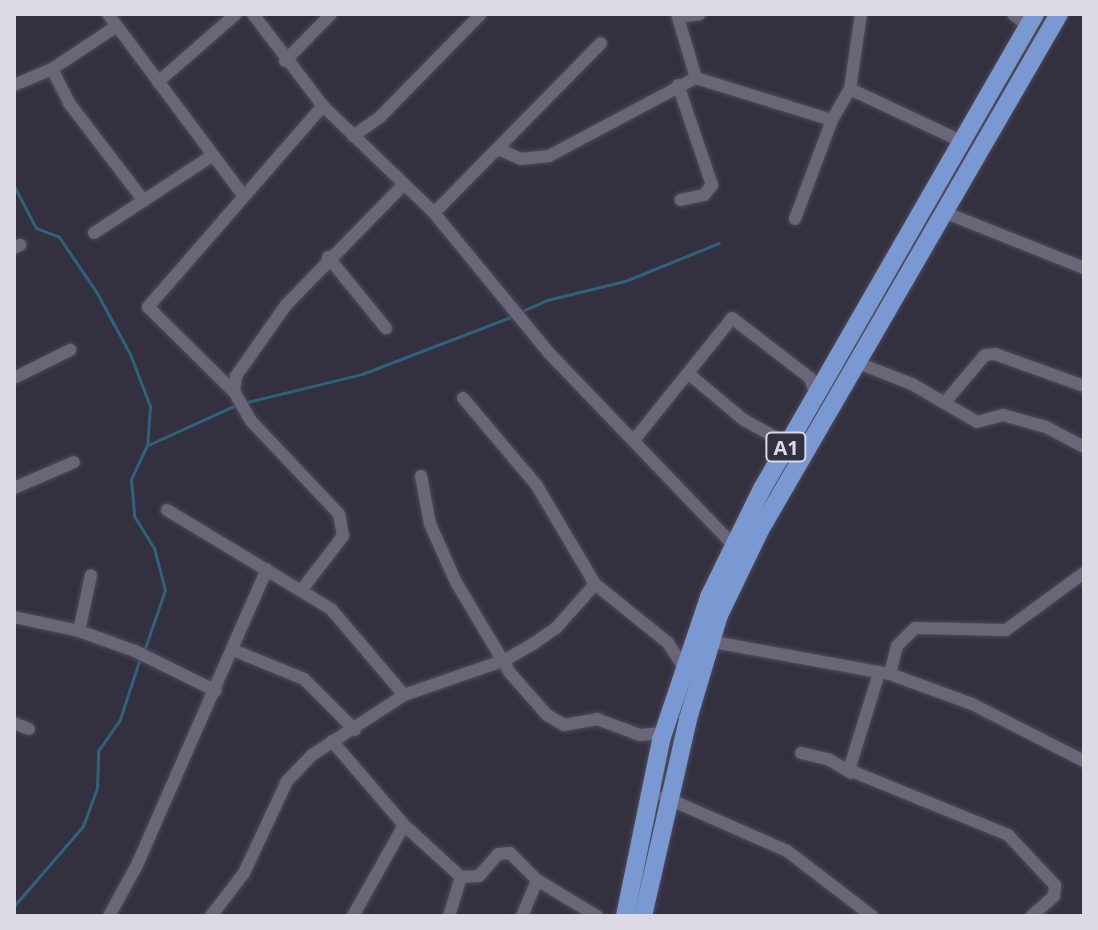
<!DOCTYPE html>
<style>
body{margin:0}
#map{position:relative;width:1098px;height:930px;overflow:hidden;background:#333040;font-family:"Open Sans",sans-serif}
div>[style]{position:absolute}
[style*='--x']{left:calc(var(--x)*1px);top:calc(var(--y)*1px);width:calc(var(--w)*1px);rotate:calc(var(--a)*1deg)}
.stream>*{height:3px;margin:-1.5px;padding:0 1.5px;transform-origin:1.5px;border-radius:1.5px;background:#2f627d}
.roads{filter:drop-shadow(0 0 2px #4d4b58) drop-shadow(0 0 2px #4d4b58)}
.minor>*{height:12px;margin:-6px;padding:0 6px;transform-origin:6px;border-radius:6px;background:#696678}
.highway>*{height:18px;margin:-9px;padding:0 9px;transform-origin:9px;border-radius:9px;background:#7a99d3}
span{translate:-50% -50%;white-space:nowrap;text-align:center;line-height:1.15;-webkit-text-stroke:6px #333040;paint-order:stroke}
.shield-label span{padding:2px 6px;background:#333040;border:2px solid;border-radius:6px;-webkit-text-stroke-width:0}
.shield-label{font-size:20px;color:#dcdbe5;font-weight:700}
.frame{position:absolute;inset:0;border:16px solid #dcdbe5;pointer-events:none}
</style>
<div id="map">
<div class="stream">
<i style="--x:14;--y:186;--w:47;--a:62.4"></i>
<i style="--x:36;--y:228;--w:25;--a:21"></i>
<i style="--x:59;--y:237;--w:68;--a:55.8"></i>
<i style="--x:97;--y:293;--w:69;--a:61.6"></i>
<i style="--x:130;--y:354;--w:56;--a:69"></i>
<i style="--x:150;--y:406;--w:39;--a:94"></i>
<i style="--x:147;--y:445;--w:38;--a:115"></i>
<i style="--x:131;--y:479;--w:37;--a:85"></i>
<i style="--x:134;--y:516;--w:38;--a:58"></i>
<i style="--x:154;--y:548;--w:43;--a:75.3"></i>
<i style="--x:165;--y:590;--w:65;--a:109"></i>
<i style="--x:520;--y:312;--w:30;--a:-24"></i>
<i style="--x:547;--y:300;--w:80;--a:-13.7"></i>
<i style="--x:625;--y:281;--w:101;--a:-22"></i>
<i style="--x:243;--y:403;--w:122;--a:-13.7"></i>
<i style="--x:362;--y:374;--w:162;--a:-21"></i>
<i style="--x:148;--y:445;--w:97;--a:-24.4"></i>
<i style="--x:14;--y:906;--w:106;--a:-49.2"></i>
<i style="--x:83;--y:826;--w:40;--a:-69.8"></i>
<i style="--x:97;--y:788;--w:37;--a:-88"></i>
<i style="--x:98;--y:751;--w:39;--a:-55"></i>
<i style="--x:120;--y:719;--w:64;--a:-71.8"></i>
</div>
<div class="roads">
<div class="minor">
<i style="--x:108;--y:14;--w:224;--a:53.3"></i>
<i style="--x:253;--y:14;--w:116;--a:52.7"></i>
<i style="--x:323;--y:106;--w:154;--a:43.9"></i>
<i style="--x:434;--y:213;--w:181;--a:50.6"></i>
<i style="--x:549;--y:353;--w:267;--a:46.2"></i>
<i style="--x:677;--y:14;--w:67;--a:73.5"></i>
<i style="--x:1013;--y:14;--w:19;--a:39"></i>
<i style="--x:678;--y:17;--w:22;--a:-8"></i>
<i style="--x:285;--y:61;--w:66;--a:-45.6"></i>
<i style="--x:52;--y:69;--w:38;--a:63"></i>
<i style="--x:69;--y:103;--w:123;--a:52.6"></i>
<i style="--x:158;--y:82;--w:103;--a:-41.1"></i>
<i style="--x:14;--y:85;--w:41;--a:-22.8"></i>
<i style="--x:52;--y:69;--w:78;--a:-33.5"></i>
<i style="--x:678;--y:85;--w:106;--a:71.2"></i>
<i style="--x:712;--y:185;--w:13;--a:129"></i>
<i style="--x:704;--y:195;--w:24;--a:168"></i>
<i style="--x:850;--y:89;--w:123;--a:25.1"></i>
<i style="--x:353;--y:136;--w:33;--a:-35"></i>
<i style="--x:380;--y:117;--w:144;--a:-45.6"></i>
<i style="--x:500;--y:150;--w:23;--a:23"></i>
<i style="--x:521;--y:159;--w:28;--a:-6"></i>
<i style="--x:549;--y:156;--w:166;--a:-28"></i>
<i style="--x:696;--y:78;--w:142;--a:17.2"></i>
<i style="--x:434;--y:213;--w:238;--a:-45.5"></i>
<i style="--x:946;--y:213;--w:149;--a:21.7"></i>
<i style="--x:795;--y:219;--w:106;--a:-69.5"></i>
<i style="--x:832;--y:120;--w:36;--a:-60"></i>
<i style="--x:850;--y:89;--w:76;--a:-81.7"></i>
<i style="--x:94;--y:233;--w:139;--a:-33.2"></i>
<i style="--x:14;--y:248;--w:7;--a:-27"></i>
<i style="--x:328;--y:257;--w:92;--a:50.8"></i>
<i style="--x:858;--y:363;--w:58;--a:21.3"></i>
<i style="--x:912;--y:384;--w:75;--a:30.3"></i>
<i style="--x:977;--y:422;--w:27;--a:-15"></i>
<i style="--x:1003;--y:415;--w:45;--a:15.6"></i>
<i style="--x:1046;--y:427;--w:43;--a:27.8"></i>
<i style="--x:690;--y:375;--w:70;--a:39.8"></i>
<i style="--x:744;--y:420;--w:50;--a:28.6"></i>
<i style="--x:14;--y:378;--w:63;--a:-26.6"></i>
<i style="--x:234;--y:392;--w:16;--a:-83"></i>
<i style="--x:236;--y:376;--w:87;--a:-54.8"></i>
<i style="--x:286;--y:305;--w:168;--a:-45.7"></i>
<i style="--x:463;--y:398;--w:115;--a:49.9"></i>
<i style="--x:537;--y:486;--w:114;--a:59.4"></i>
<i style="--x:595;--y:584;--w:94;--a:38.9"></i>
<i style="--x:668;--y:643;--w:31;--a:57"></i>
<i style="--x:946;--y:401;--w:60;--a:-49.7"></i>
<i style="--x:985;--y:355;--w:10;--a:-6"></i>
<i style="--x:995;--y:354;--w:95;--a:19.8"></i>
<i style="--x:634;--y:440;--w:156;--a:-51.2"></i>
<i style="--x:732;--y:318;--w:98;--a:37.6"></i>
<i style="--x:810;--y:378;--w:18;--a:71"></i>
<i style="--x:421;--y:476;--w:49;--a:79.4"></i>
<i style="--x:430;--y:524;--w:64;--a:65.9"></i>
<i style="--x:456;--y:582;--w:106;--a:59.3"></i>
<i style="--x:510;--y:673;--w:56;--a:48.6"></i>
<i style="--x:547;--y:715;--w:20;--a:30"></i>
<i style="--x:564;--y:725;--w:34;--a:-10"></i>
<i style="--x:597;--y:719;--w:46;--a:20.4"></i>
<i style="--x:640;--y:735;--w:22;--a:-5"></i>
<i style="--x:662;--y:733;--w:7;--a:98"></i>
<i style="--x:14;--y:488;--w:65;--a:-23.4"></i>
<i style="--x:167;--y:510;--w:192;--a:31.1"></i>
<i style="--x:331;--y:609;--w:113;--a:49.7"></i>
<i style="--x:303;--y:588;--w:66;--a:-52.4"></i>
<i style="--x:343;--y:536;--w:22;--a:-100"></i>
<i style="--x:339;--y:514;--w:128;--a:-133.4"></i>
<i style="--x:251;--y:421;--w:34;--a:-120"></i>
<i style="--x:234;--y:392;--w:121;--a:-135.3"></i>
<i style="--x:148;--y:307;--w:267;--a:-49"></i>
<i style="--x:14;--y:617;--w:66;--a:12.2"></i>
<i style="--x:79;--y:631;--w:59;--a:19.7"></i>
<i style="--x:135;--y:651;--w:90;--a:26.3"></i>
<i style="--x:79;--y:631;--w:57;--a:-77.9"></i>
<i style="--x:708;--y:641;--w:185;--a:10.3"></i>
<i style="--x:890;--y:674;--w:87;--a:20.1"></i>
<i style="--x:972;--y:704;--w:126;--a:27"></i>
<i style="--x:233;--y:650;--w:77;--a:22.2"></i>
<i style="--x:304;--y:679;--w:72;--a:45"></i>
<i style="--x:879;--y:673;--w:102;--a:107.2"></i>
<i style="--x:849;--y:770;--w:172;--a:22.2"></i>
<i style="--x:1008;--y:835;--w:69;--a:46.8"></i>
<i style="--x:1055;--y:885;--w:11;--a:95"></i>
<i style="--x:1054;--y:896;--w:30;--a:138"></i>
<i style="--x:890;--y:674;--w:29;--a:-76"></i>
<i style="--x:897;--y:646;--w:25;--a:-45"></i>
<i style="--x:915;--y:628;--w:91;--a:1.3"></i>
<i style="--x:1006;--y:630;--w:97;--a:-36.2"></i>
<i style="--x:14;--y:723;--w:16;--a:22"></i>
<i style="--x:332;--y:741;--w:111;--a:49.4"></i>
<i style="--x:404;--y:825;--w:77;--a:42.4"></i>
<i style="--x:461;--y:877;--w:18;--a:-3"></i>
<i style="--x:479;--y:876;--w:29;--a:-49"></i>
<i style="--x:498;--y:854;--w:12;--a:-5"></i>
<i style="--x:510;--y:853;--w:38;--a:45"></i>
<i style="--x:537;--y:880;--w:70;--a:31"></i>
<i style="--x:801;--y:753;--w:28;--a:13"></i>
<i style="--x:828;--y:759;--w:27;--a:31"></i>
<i style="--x:664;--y:797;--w:134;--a:23.7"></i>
<i style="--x:787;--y:851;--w:107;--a:37.4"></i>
<i style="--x:109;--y:916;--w:58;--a:-61.2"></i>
<i style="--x:137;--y:865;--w:323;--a:-66.3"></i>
<i style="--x:211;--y:916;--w:54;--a:-52.5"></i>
<i style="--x:244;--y:873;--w:102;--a:-64.9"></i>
<i style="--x:287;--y:781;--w:36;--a:-46"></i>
<i style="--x:312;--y:755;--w:110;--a:-33.1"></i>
<i style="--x:404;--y:695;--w:107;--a:-19.1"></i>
<i style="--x:505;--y:660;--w:32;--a:-30"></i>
<i style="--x:533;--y:644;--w:28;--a:-35"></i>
<i style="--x:556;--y:628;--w:59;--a:-48.4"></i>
<i style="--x:353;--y:916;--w:104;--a:-60.7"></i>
<i style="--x:449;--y:916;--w:41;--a:-72.9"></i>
<i style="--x:522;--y:916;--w:39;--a:-67"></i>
</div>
<div class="highway">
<i style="--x:625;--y:916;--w:180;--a:-78.4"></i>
<i style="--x:661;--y:740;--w:151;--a:-71.4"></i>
<i style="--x:709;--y:597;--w:120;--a:-63.9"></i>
<i style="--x:762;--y:489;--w:548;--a:-60.11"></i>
<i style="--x:643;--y:916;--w:202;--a:-77.1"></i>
<i style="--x:688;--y:719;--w:109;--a:-73.4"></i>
<i style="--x:719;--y:615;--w:94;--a:-64.2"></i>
<i style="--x:760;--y:530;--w:596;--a:-59.91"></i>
</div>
</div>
<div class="shield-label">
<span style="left:786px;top:447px">A1</span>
</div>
<div class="frame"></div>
</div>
